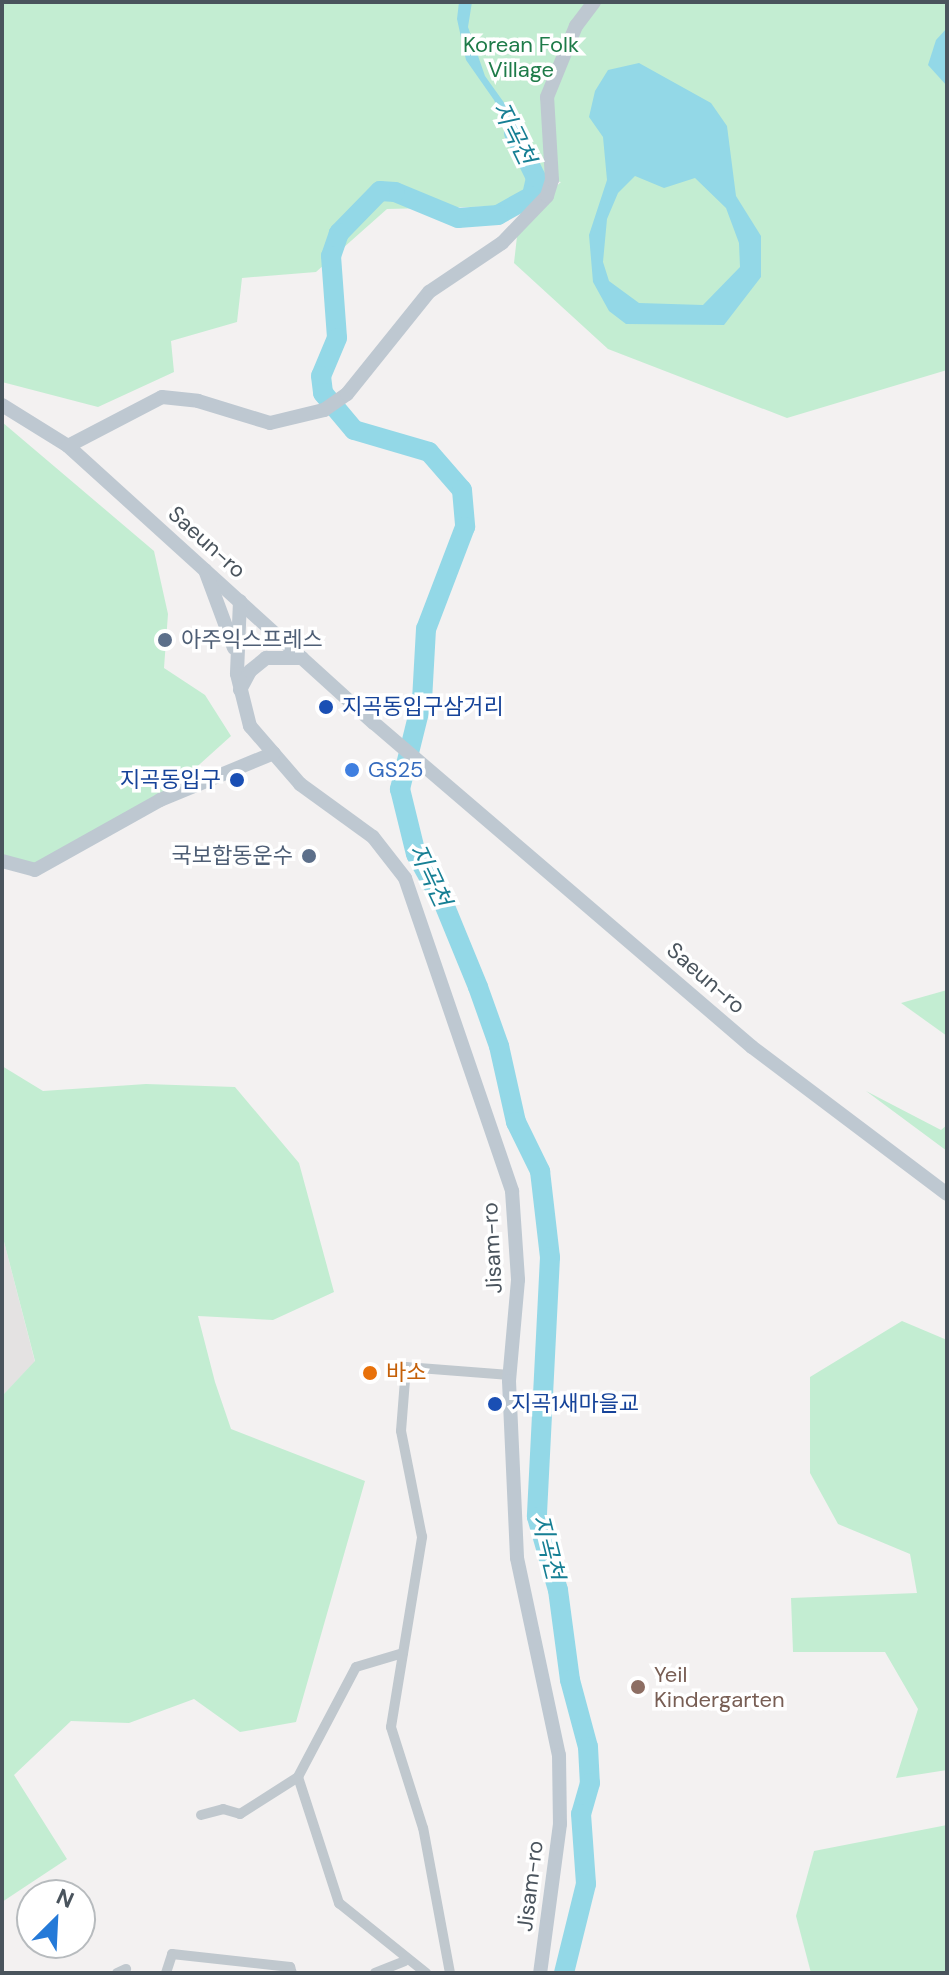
<!DOCTYPE html>
<meta charset="utf-8">
<style>
body{margin:0}
#map{position:relative;width:949px;height:1975px;overflow:hidden;background:#f3f1f1;font-family:"DM Sans","Noto Sans KR",sans-serif}
div>[style]{position:absolute}
[style*='--x']{left:calc(var(--x)*1px);top:calc(var(--y)*1px);width:calc(var(--w)*1px);rotate:calc(var(--a)*1deg)}
.education>*{inset:0;background:#e4e2e2}
.green>*{inset:0;background:#c3edd2}
.water>*{inset:0;background:#93d8e7}
.river>*{height:20px;margin:-10px;padding:0 10px;transform-origin:10px;border-radius:10px;background:#93d8e7}
.street>*{height:10px;margin:-5px;padding:0 5px;transform-origin:5px;border-radius:5px;background:#c0c8ce}
.secondary>*{height:14px;margin:-7px;padding:0 7px;transform-origin:7px;border-radius:7px;background:#bec8d1}
.dots>*{width:22px;height:22px;translate:-50% -50%;box-sizing:border-box;border:4px solid #fff;border-radius:50%}
span{translate:-50% -50%;white-space:nowrap;text-align:center;line-height:1.15;-webkit-text-stroke:7px #fff;paint-order:stroke}
.park-label{font-size:22px;color:#1e7b49}
.street-label{font-size:22px;color:#4a545d}
.service-label{font-size:22px;color:#4e5e75}
.left{translate:0 -50%;text-align:left}
.right{translate:-100% -50%;text-align:right}
.transit-label{font-size:22px;color:#164399}
.shop-label{font-size:22px;color:#366cbe}
.food-label{font-size:22px;color:#c56008}
.education-label{font-size:22px;color:#785e54}
.water-label{font-size:24px;color:#167f94;font-style:italic}
.frame{position:absolute;inset:0;border:4px solid #4a545d;pointer-events:none}
.north{position:absolute;left:16px;top:1879px;width:80px;height:80px;box-sizing:border-box;background:#fff;border:2px solid #b7bbbe;border-radius:50%;rotate:24deg;font-size:22px;font-weight:700;line-height:32px;text-align:center;color:#4a545d}
.north::after{content:'';display:block;margin:auto;width:28px;height:36px;background:#257ad8;clip-path:polygon(50% 0,100% 100%,50% 72%,0 100%)}
</style>
<div id="map">
<div class="education">
<i style="clip-path:polygon(2px 1234px,35px 1362px,2px 1396px)"></i>
</div>
<div class="green">
<i style="clip-path:polygon(2px 2px,947px 2px,947px 370px,787px 418px,608px 349px,514px 263px,519px 219px,561px 182px,542px 179px,534px 158px,522px 148px,536px 178px,514px 206px,387px 209px,316px 272px,242px 278px,237px 322px,171px 341px,174px 372px,98px 407px,2px 382px)"></i>
<i style="clip-path:polygon(2px 422px,154px 551px,168px 614px,164px 668px,205px 695px,231px 736px,160px 800px,35px 870px,2px 856px)"></i>
<i style="clip-path:polygon(947px 990px,947px 1036px,901px 1003px)"></i>
<i style="clip-path:polygon(2px 1066px,43px 1091px,146px 1084px,235px 1087px,299px 1163px,334px 1292px,273px 1320px,198px 1316px,215px 1382px,231px 1429px,365px 1481px,296px 1722px,240px 1732px,194px 1699px,129px 1723px,71px 1721px,14px 1775px,67px 1859px,2px 1902px,2px 1396px,35px 1361px,2px 1234px)"></i>
<i style="clip-path:polygon(866px 1091px,941px 1130px,947px 1125px,947px 1151px)"></i>
<i style="clip-path:polygon(902px 1321px,947px 1340px,947px 1770px,896px 1778px,918px 1709px,885px 1652px,793px 1652px,791px 1598px,917px 1593px,910px 1554px,838px 1524px,810px 1473px,810px 1377px)"></i>
<i style="clip-path:polygon(947px 1825px,947px 1973px,811px 1973px,796px 1916px,814px 1851px)"></i>
</div>
<div class="water">
<i style="clip-path:polygon(459px 2px,472px 2px,468px 27px,485px 76px,510px 111px,529px 159px,518px 150px,494px 100px,466px 60px,457px 19px)"></i>
<i style="clip-path:polygon(947px 28px,947px 86px,928px 65px,936px 40px)"></i>
<i style="clip-path:polygon(evenodd,639px 63px,711px 103px,727px 126px,736px 196px,761px 236px,761px 277px,724px 325px,626px 324px,609px 311px,593px 282px,589px 235px,607px 180px,603px 137px,589px 117px,595px 91px,608px 70px,639px 63px,635px 176px,664px 188px,695px 178px,726px 208px,739px 243px,740px 267px,703px 305px,639px 303px,609px 281px,603px 262px,607px 219px,618px 193px,635px 176px)"></i>
</div>
<div class="river">
<i style="--x:514;--y:133;--w:50;--a:63.9"></i>
<i style="--x:536;--y:178;--w:18;--a:103"></i>
<i style="--x:532;--y:196;--w:39;--a:151"></i>
<i style="--x:498;--y:215;--w:40;--a:175.7"></i>
<i style="--x:458;--y:218;--w:68;--a:-157.6"></i>
<i style="--x:395;--y:192;--w:15;--a:-176"></i>
<i style="--x:380;--y:191;--w:59;--a:134.3"></i>
<i style="--x:339;--y:233;--w:24;--a:109"></i>
<i style="--x:331;--y:256;--w:82;--a:85.8"></i>
<i style="--x:337;--y:338;--w:41;--a:112.8"></i>
<i style="--x:321;--y:376;--w:17;--a:83"></i>
<i style="--x:323;--y:393;--w:48;--a:50"></i>
<i style="--x:354;--y:430;--w:78;--a:16.3"></i>
<i style="--x:429;--y:452;--w:50;--a:49"></i>
<i style="--x:462;--y:490;--w:37;--a:85"></i>
<i style="--x:465;--y:527;--w:109;--a:110.9"></i>
<i style="--x:426;--y:629;--w:71;--a:93.2"></i>
<i style="--x:422;--y:700;--w:92;--a:103.9"></i>
<i style="--x:400;--y:789;--w:67;--a:76.2"></i>
<i style="--x:416;--y:854;--w:57;--a:60.8"></i>
<i style="--x:444;--y:904;--w:90;--a:67.7"></i>
<i style="--x:478;--y:987;--w:63;--a:70.4"></i>
<i style="--x:499;--y:1046;--w:78;--a:77.4"></i>
<i style="--x:516;--y:1122;--w:55;--a:63.9"></i>
<i style="--x:540;--y:1171;--w:87;--a:83.4"></i>
<i style="--x:550;--y:1257;--w:260;--a:92.9"></i>
<i style="--x:537;--y:1517;--w:76;--a:74"></i>
<i style="--x:558;--y:1590;--w:91;--a:82.4"></i>
<i style="--x:570;--y:1680;--w:69;--a:75"></i>
<i style="--x:588;--y:1747;--w:36;--a:87"></i>
<i style="--x:590;--y:1783;--w:32;--a:106"></i>
<i style="--x:581;--y:1814;--w:70;--a:85.9"></i>
<i style="--x:586;--y:1884;--w:92;--a:103.9"></i>
</div>
<div class="street">
<i style="--x:405;--y:703;--w:11;--a:41"></i>
<i style="--x:403;--y:1653;--w:49;--a:163.4"></i>
<i style="--x:356;--y:1667;--w:124;--a:117.8"></i>
<i style="--x:298;--y:1777;--w:133;--a:72"></i>
<i style="--x:339;--y:1903;--w:112;--a:38.8"></i>
<i style="--x:201;--y:1815;--w:23;--a:-15"></i>
<i style="--x:223;--y:1809;--w:18;--a:16"></i>
<i style="--x:240;--y:1814;--w:69;--a:-32.5"></i>
<i style="--x:117;--y:1973;--w:10;--a:-24"></i>
<i style="--x:166;--y:1973;--w:20;--a:-72"></i>
<i style="--x:172;--y:1954;--w:119;--a:6.3"></i>
<i style="--x:290;--y:1967;--w:6;--a:72"></i>
<i style="--x:375;--y:1973;--w:32;--a:-22"></i>
<i style="--x:450;--y:1973;--w:147;--a:-100.5"></i>
<i style="--x:423;--y:1828;--w:106;--a:-107.6"></i>
<i style="--x:391;--y:1727;--w:193;--a:-80.7"></i>
<i style="--x:422;--y:1537;--w:108;--a:-101.2"></i>
<i style="--x:401;--y:1431;--w:64;--a:-85.5"></i>
<i style="--x:406;--y:1367;--w:104;--a:4.4"></i>
</div>
<div class="secondary">
<i style="--x:2;--y:405;--w:78;--a:31.8"></i>
<i style="--x:68;--y:446;--w:413;--a:42.2"></i>
<i style="--x:374;--y:723;--w:498;--a:40.6"></i>
<i style="--x:752;--y:1047;--w:244;--a:37"></i>
<i style="--x:68;--y:446;--w:106;--a:-27.5"></i>
<i style="--x:162;--y:397;--w:36;--a:6"></i>
<i style="--x:198;--y:401;--w:75;--a:17"></i>
<i style="--x:270;--y:423;--w:56;--a:-13.5"></i>
<i style="--x:324;--y:410;--w:28;--a:-35"></i>
<i style="--x:347;--y:394;--w:131;--a:-51.2"></i>
<i style="--x:429;--y:292;--w:88;--a:-33.9"></i>
<i style="--x:502;--y:243;--w:65;--a:-46.2"></i>
<i style="--x:547;--y:196;--w:17;--a:-73"></i>
<i style="--x:552;--y:180;--w:83;--a:-93.4"></i>
<i style="--x:547;--y:97;--w:77;--a:-67.8"></i>
<i style="--x:576;--y:26;--w:30;--a:-53"></i>
<i style="--x:205;--y:570;--w:83;--a:69.6"></i>
<i style="--x:240;--y:601;--w:73;--a:92.4"></i>
<i style="--x:237;--y:674;--w:54;--a:76"></i>
<i style="--x:250;--y:726;--w:77;--a:49.2"></i>
<i style="--x:300;--y:784;--w:90;--a:36"></i>
<i style="--x:373;--y:837;--w:52;--a:52"></i>
<i style="--x:405;--y:878;--w:331;--a:71.1"></i>
<i style="--x:512;--y:1191;--w:89;--a:86.1"></i>
<i style="--x:518;--y:1280;--w:101;--a:95.1"></i>
<i style="--x:509;--y:1381;--w:177;--a:87.4"></i>
<i style="--x:517;--y:1558;--w:201;--a:78"></i>
<i style="--x:559;--y:1755;--w:69;--a:89.2"></i>
<i style="--x:560;--y:1824;--w:150;--a:97.6"></i>
<i style="--x:240;--y:690;--w:21;--a:-62"></i>
<i style="--x:250;--y:671;--w:21;--a:-39"></i>
<i style="--x:266;--y:658;--w:36;--a:0"></i>
<i style="--x:2;--y:861;--w:34;--a:15"></i>
<i style="--x:35;--y:870;--w:143;--a:-29.2"></i>
<i style="--x:160;--y:800;--w:123;--a:-22.4"></i>
</div>
<div class="dots">
<i style="left:165px;top:640px;background:#5c6f8a"></i>
<i style="left:326px;top:707px;background:#1a4fb4"></i>
<i style="left:352px;top:770px;background:#3f7fe0"></i>
<i style="left:237px;top:780px;background:#1a4fb4"></i>
<i style="left:309px;top:856px;background:#5c6f8a"></i>
<i style="left:370px;top:1373px;background:#e8710a"></i>
<i style="left:495px;top:1404px;background:#1a4fb4"></i>
<i style="left:638px;top:1687px;background:#8d6e63"></i>
</div>
<div class="park-label">
<span style="left:521px;top:57px">Korean Folk<br>Village</span>
</div>
<div class="street-label">
<span style="left:207px;top:542px;rotate:42deg">Saeun-ro</span>
<span style="left:706px;top:978px;rotate:41deg">Saeun-ro</span>
<span style="left:492px;top:1248px;rotate:-93deg">Jisam-ro</span>
<span style="left:530px;top:1886px;rotate:-83deg">Jisam-ro</span>
</div>
<div class="service-label">
<span class="left" style="left:181px;top:640px">아주익스프레스</span>
<span class="right" style="left:293px;top:856px">국보합동운수</span>
</div>
<div class="transit-label">
<span class="left" style="left:342px;top:707px">지곡동입구삼거리</span>
<span class="right" style="left:221px;top:780px">지곡동입구</span>
<span class="left" style="left:511px;top:1404px">지곡1새마을교</span>
</div>
<div class="shop-label">
<span class="left" style="left:368px;top:770px">GS25</span>
</div>
<div class="food-label">
<span class="left" style="left:386px;top:1373px">바소</span>
</div>
<div class="education-label">
<span class="left" style="left:654px;top:1687px">Yeil<br>Kindergarten</span>
</div>
<div class="water-label">
<span style="left:514px;top:133px;rotate:64deg">지곡천</span>
<span style="left:430px;top:875px;rotate:65deg">지곡천</span>
<span style="left:548px;top:1547px;rotate:76deg">지곡천</span>
</div>
<div class="frame"></div>
<div class="north">N</div>
</div>
